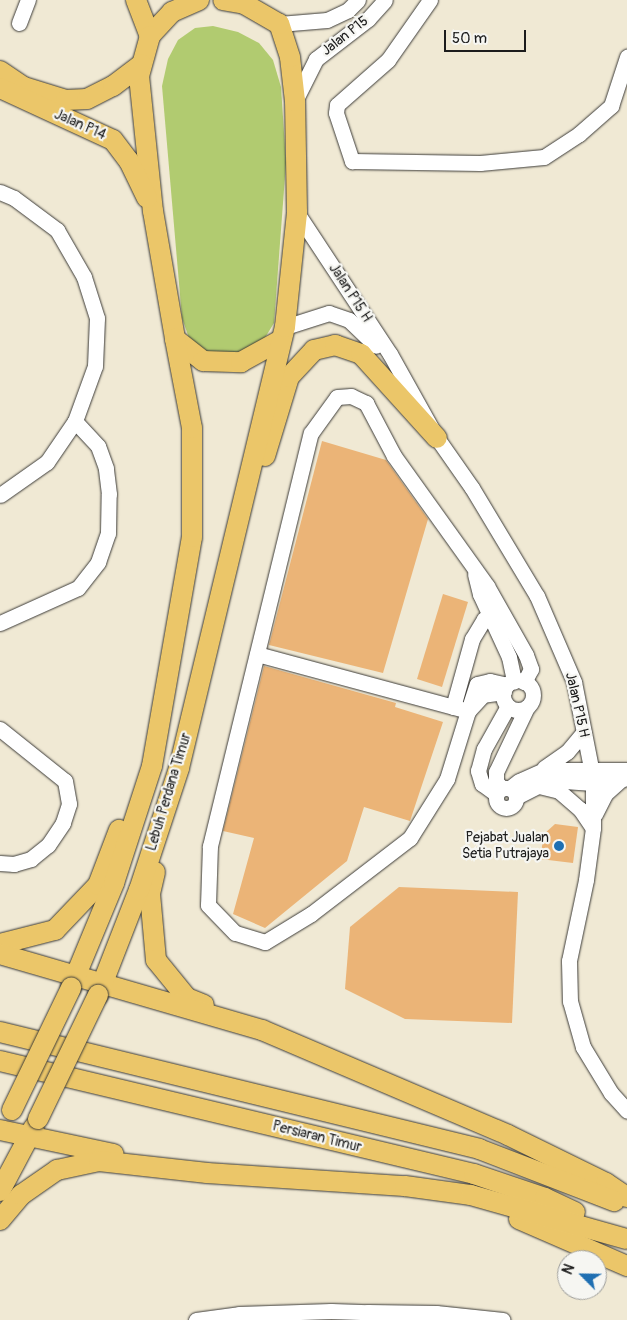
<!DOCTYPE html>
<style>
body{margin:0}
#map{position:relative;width:627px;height:1320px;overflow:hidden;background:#f0e9d4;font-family:Pangolin,sans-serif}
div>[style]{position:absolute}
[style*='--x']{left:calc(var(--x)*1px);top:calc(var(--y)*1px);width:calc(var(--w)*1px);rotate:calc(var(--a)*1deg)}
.green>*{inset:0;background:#b1cb70}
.building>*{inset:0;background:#ebb477}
.roads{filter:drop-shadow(0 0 1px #3c3b38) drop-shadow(0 0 1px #3c3b38)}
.minor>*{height:15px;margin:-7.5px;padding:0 7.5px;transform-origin:7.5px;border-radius:7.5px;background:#fff}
.minor>.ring{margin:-7.5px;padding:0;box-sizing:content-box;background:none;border:15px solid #fff;border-radius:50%}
.major>*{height:20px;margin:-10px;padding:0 10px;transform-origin:10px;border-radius:10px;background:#ebc669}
.bridges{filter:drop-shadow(0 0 1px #3c3b38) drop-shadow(0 0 1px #3c3b38)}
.major-bridge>*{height:20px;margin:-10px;padding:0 10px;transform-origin:10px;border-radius:10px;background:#ebc669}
.dots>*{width:14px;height:14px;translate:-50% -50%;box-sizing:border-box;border:2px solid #f6f6f2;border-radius:50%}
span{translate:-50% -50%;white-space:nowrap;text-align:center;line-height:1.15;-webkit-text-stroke:4.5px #f6f6f2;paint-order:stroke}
.street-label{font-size:14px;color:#1c1c1c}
.poi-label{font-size:14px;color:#1c1c1c}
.right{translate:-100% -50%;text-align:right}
.north{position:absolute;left:557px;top:1250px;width:50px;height:50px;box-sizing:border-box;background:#f6f6f2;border:1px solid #9f9f9c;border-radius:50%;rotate:293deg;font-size:14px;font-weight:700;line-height:20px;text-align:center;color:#1c1c1c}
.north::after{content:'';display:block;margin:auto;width:18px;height:22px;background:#1f6fb2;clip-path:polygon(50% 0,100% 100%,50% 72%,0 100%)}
.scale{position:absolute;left:444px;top:30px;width:82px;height:22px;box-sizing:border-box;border:2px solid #1c1c1c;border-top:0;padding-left:6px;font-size:15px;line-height:18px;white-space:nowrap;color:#1c1c1c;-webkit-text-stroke:4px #f6f6f2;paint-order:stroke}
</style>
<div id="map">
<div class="green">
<i style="clip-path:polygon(213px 26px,238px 32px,259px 43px,273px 60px,281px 87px,286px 163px,274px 323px,263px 341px,244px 355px,207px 352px,189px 338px,182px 318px,162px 86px,168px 59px,178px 40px,195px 28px)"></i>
</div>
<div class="building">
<i style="clip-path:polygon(322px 441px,386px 460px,428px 519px,383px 673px,269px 645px)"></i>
<i style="clip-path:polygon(443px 594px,468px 602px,442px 687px,417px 679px)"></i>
<i style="clip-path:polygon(264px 666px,396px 703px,395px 707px,443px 722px,410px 821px,364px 807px,347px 861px,265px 928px,233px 914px,254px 838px,223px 831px)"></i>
<i style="clip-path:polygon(555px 824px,578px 827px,573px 863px,540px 859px,544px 834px)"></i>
<i style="clip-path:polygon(399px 887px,518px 892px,512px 1023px,405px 1019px,345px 989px,350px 927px)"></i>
</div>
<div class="roads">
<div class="minor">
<i style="--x:430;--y:0;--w:73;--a:125"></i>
<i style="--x:388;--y:60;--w:68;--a:138.6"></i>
<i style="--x:337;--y:105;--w:8;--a:97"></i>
<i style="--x:336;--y:113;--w:51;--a:71.6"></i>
<i style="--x:352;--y:161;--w:128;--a:0.9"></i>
<i style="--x:480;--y:163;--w:64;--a:-5.4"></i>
<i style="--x:544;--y:157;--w:42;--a:-33.3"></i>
<i style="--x:579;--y:134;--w:43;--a:-41.2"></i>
<i style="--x:611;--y:106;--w:52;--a:-71.9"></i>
<i style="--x:19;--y:23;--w:25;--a:-69"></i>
<i style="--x:279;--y:24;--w:48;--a:-4.8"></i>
<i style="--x:327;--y:20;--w:23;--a:-25"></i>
<i style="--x:348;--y:10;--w:14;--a:-45"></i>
<i style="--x:295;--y:101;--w:47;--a:-63.4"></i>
<i style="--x:316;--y:59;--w:66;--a:-37.6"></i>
<i style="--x:368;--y:19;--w:25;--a:-48"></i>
<i style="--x:0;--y:192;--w:15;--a:23"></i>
<i style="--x:14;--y:198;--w:54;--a:36.7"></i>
<i style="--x:57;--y:230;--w:54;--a:60.1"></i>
<i style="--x:84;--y:277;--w:43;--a:72.4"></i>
<i style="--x:97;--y:318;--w:48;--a:92.4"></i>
<i style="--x:95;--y:366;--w:59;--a:110"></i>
<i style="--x:75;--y:421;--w:50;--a:124.3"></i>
<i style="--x:47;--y:462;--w:57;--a:144.9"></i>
<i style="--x:297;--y:213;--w:169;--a:56.6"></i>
<i style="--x:390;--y:354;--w:96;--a:60.8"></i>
<i style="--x:437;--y:438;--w:61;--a:55"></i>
<i style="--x:472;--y:488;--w:126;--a:59"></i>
<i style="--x:537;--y:596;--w:94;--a:66.7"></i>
<i style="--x:574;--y:682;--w:98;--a:78.8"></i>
<i style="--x:593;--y:778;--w:50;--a:90"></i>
<i style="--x:593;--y:828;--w:52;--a:97.7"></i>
<i style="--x:586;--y:880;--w:83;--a:101.9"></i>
<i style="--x:569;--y:961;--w:40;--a:88.6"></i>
<i style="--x:570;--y:1001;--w:48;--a:74.2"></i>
<i style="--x:583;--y:1047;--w:54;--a:58.7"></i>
<i style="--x:611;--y:1093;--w:24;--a:48"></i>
<i style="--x:285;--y:327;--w:46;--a:-17.7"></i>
<i style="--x:329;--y:313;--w:21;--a:19"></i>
<i style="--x:349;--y:320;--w:37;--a:44"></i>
<i style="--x:475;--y:574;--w:21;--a:76"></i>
<i style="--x:480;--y:594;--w:69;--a:65.3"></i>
<i style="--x:509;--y:657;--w:25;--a:78"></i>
<i style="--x:0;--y:623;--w:85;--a:-24.2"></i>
<i style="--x:78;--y:588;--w:33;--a:-52"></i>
<i style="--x:98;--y:562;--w:31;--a:-71"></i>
<i style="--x:108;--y:533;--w:39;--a:-89"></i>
<i style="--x:109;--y:494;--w:26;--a:-97"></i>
<i style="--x:106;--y:468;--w:23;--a:-110"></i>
<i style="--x:98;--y:446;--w:34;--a:-133"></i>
<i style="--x:257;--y:654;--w:219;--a:15.1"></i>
<i style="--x:468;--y:711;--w:28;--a:-72"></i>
<i style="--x:477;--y:684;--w:13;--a:-13"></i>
<i style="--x:490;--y:681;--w:17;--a:13"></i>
<i class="ring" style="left:503px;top:680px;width:15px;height:15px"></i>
<i style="--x:504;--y:692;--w:21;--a:172"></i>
<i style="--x:483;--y:695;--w:22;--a:133"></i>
<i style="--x:468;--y:711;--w:71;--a:107.2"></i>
<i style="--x:447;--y:779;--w:70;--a:122.1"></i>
<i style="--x:410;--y:838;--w:125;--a:142.5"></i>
<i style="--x:311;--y:914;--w:54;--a:148.7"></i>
<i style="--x:265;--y:942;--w:31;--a:-163"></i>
<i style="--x:235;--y:933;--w:39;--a:-134"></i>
<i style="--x:208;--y:905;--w:59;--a:-88.1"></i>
<i style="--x:210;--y:846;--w:425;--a:-76.3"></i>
<i style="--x:311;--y:433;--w:44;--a:-54.2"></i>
<i style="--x:337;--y:397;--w:14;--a:-4"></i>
<i style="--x:351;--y:396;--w:17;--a:25"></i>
<i style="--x:366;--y:403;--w:60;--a:62.2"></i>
<i style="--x:394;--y:456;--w:160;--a:54.4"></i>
<i style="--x:487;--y:586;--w:79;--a:60.5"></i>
<i style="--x:526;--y:655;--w:15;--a:70"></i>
<i style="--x:531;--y:669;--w:15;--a:118"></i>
<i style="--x:453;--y:707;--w:71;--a:-74.4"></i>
<i style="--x:472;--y:639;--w:23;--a:-59"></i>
<i style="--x:484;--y:619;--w:8;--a:0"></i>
<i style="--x:0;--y:729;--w:83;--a:38.7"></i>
<i style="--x:65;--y:781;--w:23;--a:80"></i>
<i style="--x:69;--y:804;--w:20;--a:108"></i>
<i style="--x:63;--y:823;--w:27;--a:124"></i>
<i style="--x:48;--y:845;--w:22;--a:141"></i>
<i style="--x:31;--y:859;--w:18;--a:164"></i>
<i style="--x:14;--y:864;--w:14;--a:-176"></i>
<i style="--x:544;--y:768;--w:28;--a:-35"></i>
<i style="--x:567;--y:752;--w:26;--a:-50"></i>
<i style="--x:539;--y:786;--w:21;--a:14"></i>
<i style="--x:559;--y:791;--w:28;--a:41"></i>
<i style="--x:580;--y:809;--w:23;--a:56"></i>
<i class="ring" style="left:496px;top:788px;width:5px;height:5px"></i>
<i style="--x:502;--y:788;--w:8;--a:-135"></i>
<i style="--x:496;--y:782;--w:10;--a:-90"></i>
<i style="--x:496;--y:772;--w:72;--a:-64.5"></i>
<i style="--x:510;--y:788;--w:11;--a:-38"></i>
<i style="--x:519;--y:781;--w:27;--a:-24"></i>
<i style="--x:544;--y:770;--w:83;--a:0"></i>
<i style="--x:496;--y:794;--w:17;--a:-144"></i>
<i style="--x:482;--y:784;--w:14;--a:-107"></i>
<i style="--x:478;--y:771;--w:23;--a:-75"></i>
<i style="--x:484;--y:749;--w:49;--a:-60.8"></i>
<i style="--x:516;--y:797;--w:38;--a:-27"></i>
<i style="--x:550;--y:780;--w:43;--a:4"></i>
<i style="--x:593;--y:783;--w:34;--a:-8"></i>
<i style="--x:595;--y:814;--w:22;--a:-63"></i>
<i style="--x:605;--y:794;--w:24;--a:-42"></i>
<i style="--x:368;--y:1312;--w:68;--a:0.8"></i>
<i style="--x:436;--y:1313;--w:67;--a:6"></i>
<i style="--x:196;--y:1320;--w:43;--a:-7.9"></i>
<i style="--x:239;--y:1314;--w:92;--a:-1.9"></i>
<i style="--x:331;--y:1311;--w:37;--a:2"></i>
<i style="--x:368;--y:1312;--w:10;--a:53"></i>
</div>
<div class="major">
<i style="--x:136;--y:0;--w:39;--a:69"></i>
<i style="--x:199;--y:0;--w:30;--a:156"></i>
<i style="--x:172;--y:12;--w:33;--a:133"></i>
<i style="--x:150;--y:36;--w:41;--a:105.4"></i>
<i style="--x:139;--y:76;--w:136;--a:84.1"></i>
<i style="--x:153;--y:211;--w:130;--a:80.2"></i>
<i style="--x:175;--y:339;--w:36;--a:38"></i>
<i style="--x:203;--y:361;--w:38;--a:2"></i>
<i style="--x:241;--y:362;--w:46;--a:-28.8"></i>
<i style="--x:0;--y:71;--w:29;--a:34"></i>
<i style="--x:24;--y:87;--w:44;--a:17.2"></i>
<i style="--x:66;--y:100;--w:21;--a:-3"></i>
<i style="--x:87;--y:99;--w:29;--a:-27"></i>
<i style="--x:113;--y:86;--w:36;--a:-37"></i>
<i style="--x:0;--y:88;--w:124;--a:24.7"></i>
<i style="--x:113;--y:140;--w:26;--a:53"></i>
<i style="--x:129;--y:161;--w:41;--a:64.1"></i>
<i style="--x:265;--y:456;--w:83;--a:-73.1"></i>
<i style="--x:289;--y:377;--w:37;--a:-47"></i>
<i style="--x:314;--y:350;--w:22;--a:-13"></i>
<i style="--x:335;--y:345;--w:28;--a:19"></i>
<i style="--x:361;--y:354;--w:113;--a:47.9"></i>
<i style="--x:155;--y:872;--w:23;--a:103"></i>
<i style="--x:150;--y:894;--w:66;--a:84.8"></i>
<i style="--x:156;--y:960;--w:49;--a:50.8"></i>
<i style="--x:187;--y:998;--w:18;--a:22"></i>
<i style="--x:0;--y:944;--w:57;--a:-14.3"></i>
<i style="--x:55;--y:930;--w:62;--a:-46.3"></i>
<i style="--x:98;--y:885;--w:59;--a:-69.1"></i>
<i style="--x:0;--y:954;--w:273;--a:16.2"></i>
<i style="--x:262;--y:1030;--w:267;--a:23.1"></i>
<i style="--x:508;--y:1135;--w:109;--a:26.1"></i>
<i style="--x:606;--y:1183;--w:25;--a:34"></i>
<i style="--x:71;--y:987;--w:113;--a:-67.5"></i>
<i style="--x:114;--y:883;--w:123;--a:-72"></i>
<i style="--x:152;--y:766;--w:232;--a:-80.1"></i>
<i style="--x:192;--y:537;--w:109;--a:-90"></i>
<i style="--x:192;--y:428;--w:91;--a:-100.8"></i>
<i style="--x:98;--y:995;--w:113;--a:-68.7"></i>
<i style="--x:139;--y:890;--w:128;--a:-71.8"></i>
<i style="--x:179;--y:768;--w:454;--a:-76.5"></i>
<i style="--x:285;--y:327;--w:115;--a:-84"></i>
<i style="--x:297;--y:213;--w:112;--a:-91"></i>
<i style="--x:295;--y:101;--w:44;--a:-96.5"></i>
<i style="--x:290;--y:57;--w:35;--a:-108"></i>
<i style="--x:279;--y:24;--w:39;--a:-150"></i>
<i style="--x:245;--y:4;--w:22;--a:-170"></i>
<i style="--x:0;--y:1032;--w:493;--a:13.7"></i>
<i style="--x:479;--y:1149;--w:145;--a:21.1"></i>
<i style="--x:0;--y:1061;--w:487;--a:13.4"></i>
<i style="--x:474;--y:1174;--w:75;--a:18.7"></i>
<i style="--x:545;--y:1198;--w:33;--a:25"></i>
<i style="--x:0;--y:1130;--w:116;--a:11.9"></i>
<i style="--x:0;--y:1191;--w:72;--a:-62"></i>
<i style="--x:519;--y:1219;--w:118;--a:23.5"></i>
<i style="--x:0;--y:1220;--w:33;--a:-50"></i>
<i style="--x:21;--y:1195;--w:44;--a:-34.8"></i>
<i style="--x:57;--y:1170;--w:43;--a:-12.1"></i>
<i style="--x:99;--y:1161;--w:109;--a:6.3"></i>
<i style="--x:207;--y:1173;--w:198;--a:3.8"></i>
<i style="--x:405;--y:1186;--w:67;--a:7.8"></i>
<i style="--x:471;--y:1195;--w:162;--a:15.8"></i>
</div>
</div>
<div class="bridges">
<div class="major-bridge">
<i style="--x:12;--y:1110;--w:136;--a:-64.2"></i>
<i style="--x:38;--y:1119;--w:138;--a:-64.2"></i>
</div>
</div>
<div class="dots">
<i style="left:559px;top:846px;background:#1f6fb2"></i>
</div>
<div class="street-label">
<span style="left:345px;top:36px;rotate:-38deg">Jalan P15</span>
<span style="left:80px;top:125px;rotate:24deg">Jalan P14</span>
<span style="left:350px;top:293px;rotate:57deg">Jalan P15 H</span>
<span style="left:577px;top:705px;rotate:77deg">Jalan P15 H</span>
<span style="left:169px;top:792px;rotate:-73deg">Lebuh Perdana Timur</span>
<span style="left:317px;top:1137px;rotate:14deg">Persiaran Timur</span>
</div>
<div class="poi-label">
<span class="right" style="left:549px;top:846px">Pejabat Jualan<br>Setia Putrajaya</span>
</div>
<div class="north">N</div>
<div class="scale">50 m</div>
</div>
